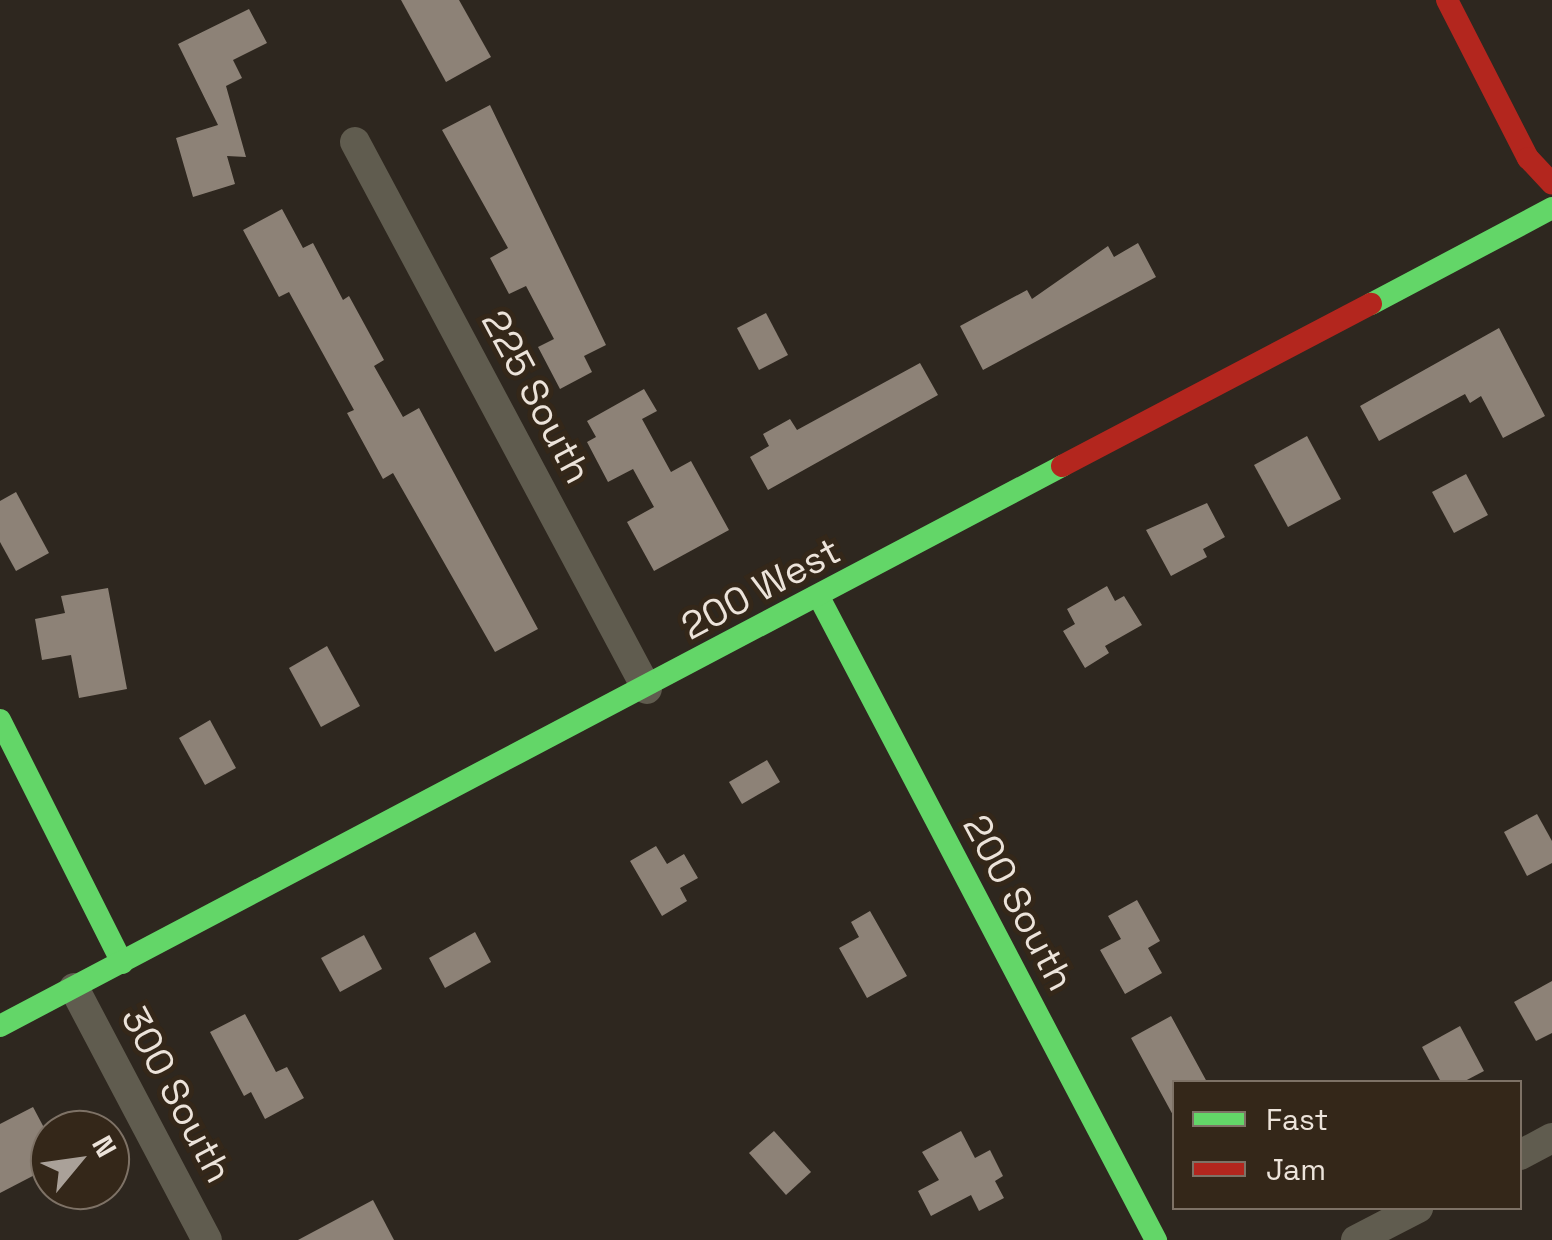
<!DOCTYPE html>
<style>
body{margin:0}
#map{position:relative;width:1552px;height:1240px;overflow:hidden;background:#2e271f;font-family:"Space Grotesk",sans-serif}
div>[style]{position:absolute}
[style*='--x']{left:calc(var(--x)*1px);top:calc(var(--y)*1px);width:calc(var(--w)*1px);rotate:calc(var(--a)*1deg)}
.building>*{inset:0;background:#8d8277}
.street>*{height:30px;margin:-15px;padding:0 15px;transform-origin:15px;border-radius:15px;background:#605c4f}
.fast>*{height:22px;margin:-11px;padding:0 11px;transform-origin:11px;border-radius:11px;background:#63d668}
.jam>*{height:22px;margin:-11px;padding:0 11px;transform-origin:11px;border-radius:11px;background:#b3261e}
span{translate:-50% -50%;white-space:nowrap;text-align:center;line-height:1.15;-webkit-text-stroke:10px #342719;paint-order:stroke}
.street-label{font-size:38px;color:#ece3da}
.legend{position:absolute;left:1172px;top:1080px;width:350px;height:130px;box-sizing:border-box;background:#342719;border:2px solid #7e7266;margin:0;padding:12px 18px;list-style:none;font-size:30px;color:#ece3da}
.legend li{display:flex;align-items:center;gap:20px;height:50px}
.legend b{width:50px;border:2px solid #7e7266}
.north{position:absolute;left:30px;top:1110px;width:100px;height:100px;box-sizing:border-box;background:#342719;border:2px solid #7e7266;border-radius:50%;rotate:61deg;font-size:28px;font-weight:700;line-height:40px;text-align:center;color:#ece3da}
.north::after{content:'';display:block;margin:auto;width:35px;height:45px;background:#aaa199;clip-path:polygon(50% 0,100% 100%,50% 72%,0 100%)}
</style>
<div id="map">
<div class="building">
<i style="clip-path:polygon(401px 0,459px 0,491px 57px,446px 82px)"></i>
<i style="clip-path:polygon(249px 9px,267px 43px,233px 60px,242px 78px,226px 86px,246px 157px,227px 156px,235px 184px,193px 197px,176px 138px,218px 125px,178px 44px)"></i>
<i style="clip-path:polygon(490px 105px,606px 345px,584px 356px,592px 372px,560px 389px,538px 347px,554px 339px,526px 286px,509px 294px,490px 258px,508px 248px,442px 130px)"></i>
<i style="clip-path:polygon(282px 209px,303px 248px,313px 243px,343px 300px,349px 296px,384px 360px,374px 366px,403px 417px,419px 408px,538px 629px,495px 652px,393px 473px,383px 479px,347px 413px,354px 410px,289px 292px,279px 297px,243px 230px)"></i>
<i style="clip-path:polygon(1138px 243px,1156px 277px,983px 370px,960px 326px,1027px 290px,1032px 299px,1108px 246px,1114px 257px)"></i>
<i style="clip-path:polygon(766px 313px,788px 355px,759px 370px,737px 328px)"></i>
<i style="clip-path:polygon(1499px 328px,1545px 416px,1503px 438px,1481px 396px,1470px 403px,1465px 394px,1379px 441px,1360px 406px)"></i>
<i style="clip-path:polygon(920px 363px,938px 395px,768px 490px,750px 457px,769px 446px,763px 434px,790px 419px,797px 430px)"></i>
<i style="clip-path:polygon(644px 389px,657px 411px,642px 419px,671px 472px,691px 461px,729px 530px,654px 571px,627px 522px,654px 507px,633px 469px,608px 482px,587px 442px,596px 437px,587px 421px)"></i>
<i style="clip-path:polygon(1307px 436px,1341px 499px,1288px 527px,1254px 465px)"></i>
<i style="clip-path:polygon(1466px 474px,1488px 515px,1454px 533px,1432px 492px)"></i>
<i style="clip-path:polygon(16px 492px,49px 553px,16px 571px,0 542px,0 501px)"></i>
<i style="clip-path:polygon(1207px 503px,1225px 537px,1203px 549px,1207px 557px,1171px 576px,1146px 530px)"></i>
<i style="clip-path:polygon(1107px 586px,1115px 601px,1124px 596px,1142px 625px,1105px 646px,1109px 653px,1085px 668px,1063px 631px,1075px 624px,1067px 609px)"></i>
<i style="clip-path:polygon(108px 588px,127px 689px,79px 698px,71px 655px,42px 660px,35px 619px,65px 613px,61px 596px)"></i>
<i style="clip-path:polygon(327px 646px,360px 706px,321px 727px,289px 668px)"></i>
<i style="clip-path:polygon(210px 720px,236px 768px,205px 785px,179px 738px)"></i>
<i style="clip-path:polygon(767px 760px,780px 782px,742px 804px,729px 782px)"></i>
<i style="clip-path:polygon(1537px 814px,1552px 841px,1552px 863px,1527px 876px,1504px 832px)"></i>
<i style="clip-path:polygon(656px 846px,667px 864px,684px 854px,698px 878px,680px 888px,687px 901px,662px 916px,630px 861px)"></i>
<i style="clip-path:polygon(1137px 900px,1160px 941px,1148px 948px,1162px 973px,1125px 994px,1100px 950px,1121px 939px,1108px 916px)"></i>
<i style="clip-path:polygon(870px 911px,907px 976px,867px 998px,839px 948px,859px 937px,851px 922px)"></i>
<i style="clip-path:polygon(475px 932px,491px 962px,445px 988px,429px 958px)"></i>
<i style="clip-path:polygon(364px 935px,382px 969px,340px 992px,321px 958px)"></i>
<i style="clip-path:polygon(1552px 981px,1552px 1033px,1536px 1041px,1514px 1002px)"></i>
<i style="clip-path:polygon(245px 1014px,276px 1072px,287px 1067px,304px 1098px,265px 1119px,251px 1092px,244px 1096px,210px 1032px)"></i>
<i style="clip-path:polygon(1171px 1016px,1207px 1082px,1174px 1082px,1174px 1117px,1131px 1038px)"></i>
<i style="clip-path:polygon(1460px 1026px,1484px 1071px,1463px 1082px,1441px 1082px,1422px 1047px)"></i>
<i style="clip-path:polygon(33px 1107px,50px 1139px,50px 1167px,0 1193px,0 1124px)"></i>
<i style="clip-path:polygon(774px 1131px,811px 1172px,786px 1195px,749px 1153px)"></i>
<i style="clip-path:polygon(961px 1131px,975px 1158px,990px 1150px,1003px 1176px,995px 1181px,1004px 1198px,979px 1211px,971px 1195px,931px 1216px,918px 1191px,939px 1180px,922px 1152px)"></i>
<i style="clip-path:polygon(373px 1200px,394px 1240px,298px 1240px)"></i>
</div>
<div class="street">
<i style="--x:355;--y:142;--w:620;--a:61.91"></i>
<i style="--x:74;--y:988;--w:285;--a:62.2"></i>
<i style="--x:1520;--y:1155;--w:36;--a:-28"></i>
<i style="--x:1356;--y:1240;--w:70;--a:-27.3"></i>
</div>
<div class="fast">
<i style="--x:1371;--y:304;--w:205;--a:-27.9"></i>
<i style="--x:820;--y:599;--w:724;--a:62.34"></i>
<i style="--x:0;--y:720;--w:272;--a:63.3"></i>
<i style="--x:0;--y:1026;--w:1201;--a:-27.8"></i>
</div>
<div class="jam">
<i style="--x:1447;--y:0;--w:178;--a:62.9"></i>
<i style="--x:1528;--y:158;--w:35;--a:47"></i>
<i style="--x:1062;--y:466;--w:349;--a:-27.7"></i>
</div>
<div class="street-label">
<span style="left:536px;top:397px;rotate:62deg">225 South</span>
<span style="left:761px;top:589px;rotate:-28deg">200 West</span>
<span style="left:1018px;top:903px;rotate:62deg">200 South</span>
<span style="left:176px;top:1095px;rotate:62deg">300 South</span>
</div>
<ul class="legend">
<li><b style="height:12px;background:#63d668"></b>Fast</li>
<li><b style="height:12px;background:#b3261e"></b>Jam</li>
</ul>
<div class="north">N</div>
</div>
